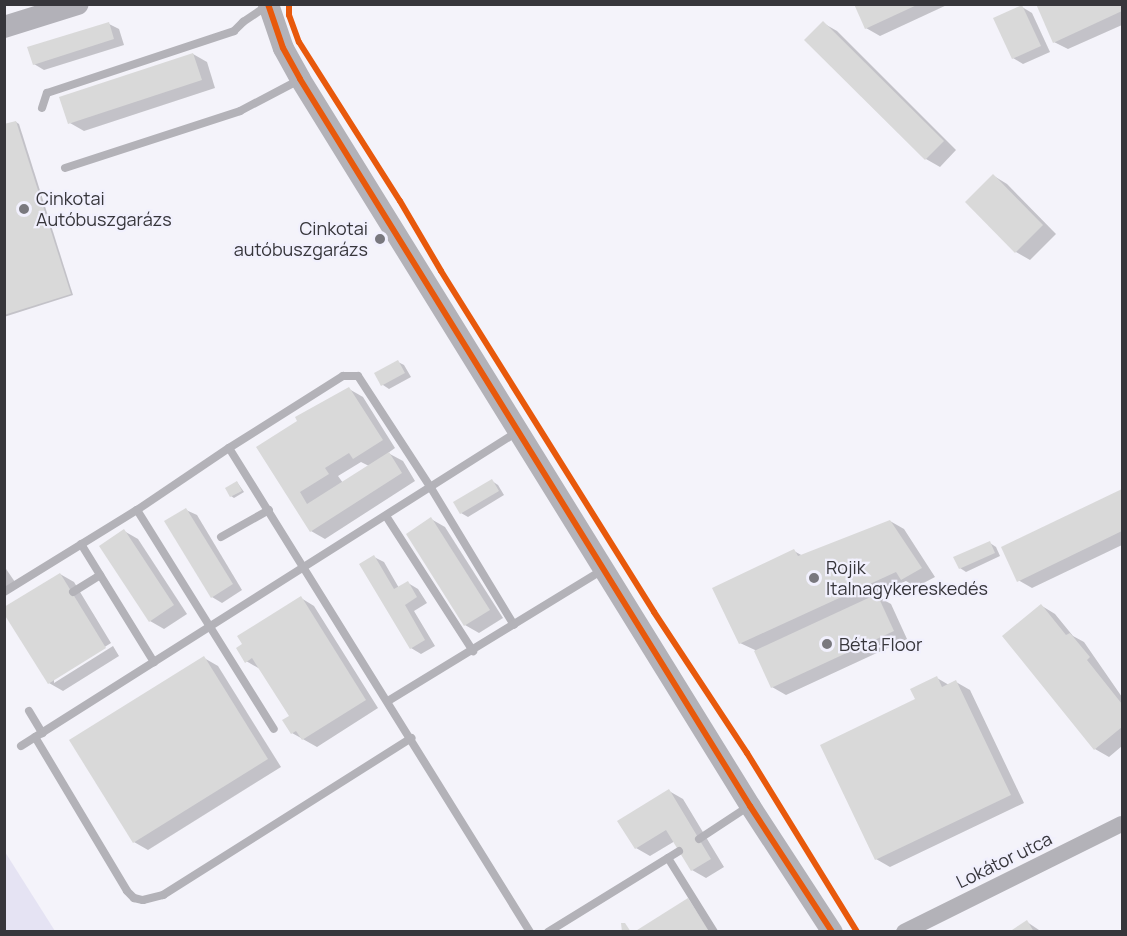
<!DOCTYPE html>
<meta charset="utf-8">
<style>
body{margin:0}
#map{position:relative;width:1127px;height:936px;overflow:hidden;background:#f4f3fa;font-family:Manrope,sans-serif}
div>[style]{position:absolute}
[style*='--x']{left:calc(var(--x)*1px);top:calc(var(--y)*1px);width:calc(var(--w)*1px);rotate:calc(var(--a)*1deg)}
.green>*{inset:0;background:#e5e3f3}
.shadow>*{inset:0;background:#0003}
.building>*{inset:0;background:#d9d9d9}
.service>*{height:8px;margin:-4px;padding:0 4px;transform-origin:4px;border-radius:4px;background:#b3b2b8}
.minor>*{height:16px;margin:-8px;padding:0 8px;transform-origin:8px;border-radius:8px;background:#b3b2b8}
.tertiary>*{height:21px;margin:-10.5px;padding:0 10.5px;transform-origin:10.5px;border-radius:10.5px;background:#b3b2b8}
.secondary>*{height:22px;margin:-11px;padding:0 11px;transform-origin:11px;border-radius:11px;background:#b2b1b8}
.cycleway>*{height:6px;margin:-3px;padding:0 3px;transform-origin:3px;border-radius:3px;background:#e8590c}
.dots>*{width:16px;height:16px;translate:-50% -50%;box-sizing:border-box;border:3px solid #f1f0fd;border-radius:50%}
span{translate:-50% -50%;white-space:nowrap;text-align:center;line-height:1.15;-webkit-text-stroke:4.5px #f1f0fd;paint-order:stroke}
.poi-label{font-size:18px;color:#37363b}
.left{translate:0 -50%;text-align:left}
.right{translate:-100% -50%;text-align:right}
.street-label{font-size:18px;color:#37363b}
.frame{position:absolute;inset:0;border:6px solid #37363b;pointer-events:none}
</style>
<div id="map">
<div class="green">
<i style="clip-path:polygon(5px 852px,55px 931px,5px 931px)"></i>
</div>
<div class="shadow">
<i style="clip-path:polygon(949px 4px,880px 36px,866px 28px,855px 5px)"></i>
<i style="clip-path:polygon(1038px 4px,1122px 4px,1122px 25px,1068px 49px,1054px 42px)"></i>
<i style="clip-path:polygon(1022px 7px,1032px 13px,1050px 52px,1023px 64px,1013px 58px)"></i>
<i style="clip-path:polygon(823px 23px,837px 31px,956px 150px,940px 167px,926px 159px)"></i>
<i style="clip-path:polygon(109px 24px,119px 29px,124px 45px,44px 70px,34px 64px)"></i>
<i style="clip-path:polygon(193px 54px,207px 62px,215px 88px,84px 131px,70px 123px)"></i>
<i style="clip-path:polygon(16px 122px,19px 124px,73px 295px,4px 317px,4px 126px)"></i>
<i style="clip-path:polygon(994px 176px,1007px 184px,1056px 234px,1030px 260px,1016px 252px,967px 202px)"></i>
<i style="clip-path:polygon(398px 362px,404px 365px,411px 377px,389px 389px,383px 385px,376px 374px)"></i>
<i style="clip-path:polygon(evenodd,349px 389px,363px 397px,395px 448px,388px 453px,403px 461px,415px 481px,325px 539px,311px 531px,258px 448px,349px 389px,361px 462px,369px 466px,343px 483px,338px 476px,361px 462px)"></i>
<i style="clip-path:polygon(492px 481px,498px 485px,504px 495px,468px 517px,461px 513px)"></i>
<i style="clip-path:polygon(237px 482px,244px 492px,234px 498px,231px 496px)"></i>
<i style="clip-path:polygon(1122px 490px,1122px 545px,1032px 588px,1018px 580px,1003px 548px)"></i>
<i style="clip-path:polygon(186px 510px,197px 515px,242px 590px,222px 603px,212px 597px)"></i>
<i style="clip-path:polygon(431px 519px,445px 527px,503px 618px,479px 633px,465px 625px,408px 534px)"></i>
<i style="clip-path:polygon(890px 521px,904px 529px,935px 577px,916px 587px,906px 581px,875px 595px,891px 604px,907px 639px,786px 695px,772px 687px,755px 650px,740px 643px,794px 551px,803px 556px)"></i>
<i style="clip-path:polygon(124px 531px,138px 539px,187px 614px,164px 629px,150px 621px)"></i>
<i style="clip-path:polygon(990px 543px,996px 547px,1000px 556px,966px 572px,960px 568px)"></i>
<i style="clip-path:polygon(374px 557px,384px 562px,399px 588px,408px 583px,418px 589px,427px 603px,414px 611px,435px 646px,421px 654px,411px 648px)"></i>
<i style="clip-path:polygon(4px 566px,15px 582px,4px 589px)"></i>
<i style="clip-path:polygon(60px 574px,74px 582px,111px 643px,54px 679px,54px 683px,113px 646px,119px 656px,63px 691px,49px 683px,4px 611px)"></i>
<i style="clip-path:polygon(301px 598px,314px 606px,378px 708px,317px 747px,292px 733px,291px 717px,260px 669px,246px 661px)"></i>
<i style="clip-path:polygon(1042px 606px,1055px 614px,1073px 636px,1084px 642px,1122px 697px,1122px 746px,1109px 757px,1095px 749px,1004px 637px)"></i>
<i style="clip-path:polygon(204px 658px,218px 666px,281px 767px,148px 850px,134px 842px)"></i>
<i style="clip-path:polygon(937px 678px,949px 685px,956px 682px,970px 690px,1024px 803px,890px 867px,876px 859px,917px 700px)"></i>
<i style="clip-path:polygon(669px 791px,683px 799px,724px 867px,706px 878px,692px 870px,675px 841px,650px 856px,636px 848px)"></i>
<i style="clip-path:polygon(1027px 922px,1042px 932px,1012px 932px)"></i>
</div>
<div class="building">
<i style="clip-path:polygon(854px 4px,919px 4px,865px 29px)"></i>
<i style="clip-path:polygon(1036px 4px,1122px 4px,1122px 11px,1053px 43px)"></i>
<i style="clip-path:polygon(1022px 5px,1041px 46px,1012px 59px,993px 18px)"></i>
<i style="clip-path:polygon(823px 21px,944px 141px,925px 160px,804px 40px)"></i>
<i style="clip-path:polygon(109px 22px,114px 39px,33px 65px,27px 47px)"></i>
<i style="clip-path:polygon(193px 53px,202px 80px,68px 124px,59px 97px)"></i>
<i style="clip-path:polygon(16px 121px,71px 294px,4px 315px,4px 124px)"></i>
<i style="clip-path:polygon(993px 174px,1043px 225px,1015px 253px,965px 202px)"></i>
<i style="clip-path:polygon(398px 360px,405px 373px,381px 386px,374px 373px)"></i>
<i style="clip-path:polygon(349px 387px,383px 440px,353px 459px,349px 453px,325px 468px,329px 474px,300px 492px,307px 504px,389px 452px,402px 473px,310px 532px,256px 447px,297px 421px,295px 417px)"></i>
<i style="clip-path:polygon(492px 479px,499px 491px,460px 514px,453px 502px)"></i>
<i style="clip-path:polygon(237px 481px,242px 491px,230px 497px,225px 488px)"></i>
<i style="clip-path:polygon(1122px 489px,1122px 531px,1017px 582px,1001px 547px)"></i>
<i style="clip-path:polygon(186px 508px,233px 584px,211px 598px,164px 521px)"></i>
<i style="clip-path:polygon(431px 517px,490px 610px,464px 626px,406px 534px)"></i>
<i style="clip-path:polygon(890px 520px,922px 568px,901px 580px,896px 572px,739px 644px,712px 588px,794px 549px,798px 556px)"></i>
<i style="clip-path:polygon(124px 529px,174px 605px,149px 622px,99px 546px)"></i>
<i style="clip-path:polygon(990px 541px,995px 553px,959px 569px,953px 557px)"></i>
<i style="clip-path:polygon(374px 555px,394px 589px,408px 581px,417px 597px,405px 605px,425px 640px,410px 649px,359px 564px)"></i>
<i style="clip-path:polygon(60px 573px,106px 648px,48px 684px,4px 614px,4px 607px)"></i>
<i style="clip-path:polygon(877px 594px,894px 631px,771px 688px,754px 651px)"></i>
<i style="clip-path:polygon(301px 596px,366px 700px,302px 740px,296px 731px,291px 734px,282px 720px,289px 716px,252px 658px,245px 663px,236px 648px,242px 644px,237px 636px)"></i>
<i style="clip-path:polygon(1041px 604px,1066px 635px,1070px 633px,1090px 657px,1087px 660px,1122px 704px,1122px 727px,1094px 750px,1002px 636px)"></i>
<i style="clip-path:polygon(204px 656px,268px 759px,133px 843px,69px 740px)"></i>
<i style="clip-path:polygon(937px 676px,942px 687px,956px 680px,1011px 795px,875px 860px,820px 745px,915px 699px,910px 689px)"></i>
<i style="clip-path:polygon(669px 789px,711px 859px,691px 871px,666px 830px,635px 849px,617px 821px)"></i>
<i style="clip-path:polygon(688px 898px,710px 932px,634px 932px)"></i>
<i style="clip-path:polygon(1027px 920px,1034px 932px,1009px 932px)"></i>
<i style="clip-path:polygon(621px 923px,625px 923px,631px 932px,622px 932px)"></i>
</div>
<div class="service">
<i style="--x:42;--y:108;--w:16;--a:-72"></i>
<i style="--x:47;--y:93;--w:197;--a:-18.3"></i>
<i style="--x:234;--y:31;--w:13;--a:-45"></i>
<i style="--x:243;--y:22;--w:30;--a:-34"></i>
<i style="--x:65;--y:168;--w:184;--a:-18"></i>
<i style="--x:240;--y:111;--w:67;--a:-27.7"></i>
<i style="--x:229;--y:448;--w:135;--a:-32.3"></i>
<i style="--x:343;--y:376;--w:15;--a:0"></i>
<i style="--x:358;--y:376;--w:134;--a:56.9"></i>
<i style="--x:431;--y:488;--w:160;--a:58.8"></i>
<i style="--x:137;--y:510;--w:258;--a:58"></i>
<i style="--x:386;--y:516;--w:161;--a:57.2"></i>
<i style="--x:221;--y:537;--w:55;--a:-29.4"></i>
<i style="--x:81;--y:544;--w:139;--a:58.3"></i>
<i style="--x:4;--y:592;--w:156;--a:-31.7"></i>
<i style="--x:137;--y:510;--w:111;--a:-34"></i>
<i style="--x:229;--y:448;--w:570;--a:58.12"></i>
<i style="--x:73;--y:592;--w:32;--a:-32"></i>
<i style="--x:388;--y:701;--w:252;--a:-31.4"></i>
<i style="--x:29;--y:711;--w:26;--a:59"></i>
<i style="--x:35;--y:737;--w:179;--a:59.1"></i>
<i style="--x:127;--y:891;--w:10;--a:45"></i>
<i style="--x:134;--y:898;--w:9;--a:13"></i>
<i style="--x:143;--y:900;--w:21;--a:-14"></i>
<i style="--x:163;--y:895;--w:294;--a:-32.3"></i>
<i style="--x:21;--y:746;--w:587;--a:-32.34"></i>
<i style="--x:699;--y:839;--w:60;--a:-33.4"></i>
<i style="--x:668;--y:858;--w:87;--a:58.1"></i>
<i style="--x:548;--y:932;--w:154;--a:-31.7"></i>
</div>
<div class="minor">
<i style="--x:904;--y:932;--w:243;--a:-26.4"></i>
</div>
<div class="tertiary">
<i style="--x:268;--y:4;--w:46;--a:71.2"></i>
<i style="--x:283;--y:48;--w:35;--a:61"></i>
<i style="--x:300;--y:79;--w:855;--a:58.24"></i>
<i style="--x:750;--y:806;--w:150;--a:56.9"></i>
</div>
<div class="secondary">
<i style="--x:4;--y:27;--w:77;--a:-17.3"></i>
</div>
<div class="cycleway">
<i style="--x:268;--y:4;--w:46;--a:71.2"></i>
<i style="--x:283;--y:48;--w:35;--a:61"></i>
<i style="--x:300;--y:79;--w:855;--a:58.24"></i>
<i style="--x:750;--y:806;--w:150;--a:56.9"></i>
<i style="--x:289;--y:4;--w:11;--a:90"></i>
<i style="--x:289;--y:15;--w:29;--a:70"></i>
<i style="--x:299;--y:42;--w:188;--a:57.6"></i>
<i style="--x:400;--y:201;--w:81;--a:59.6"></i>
<i style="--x:441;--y:271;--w:402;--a:58"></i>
<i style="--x:654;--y:612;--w:169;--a:56.6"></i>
<i style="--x:747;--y:753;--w:210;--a:58.4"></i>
</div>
<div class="dots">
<i style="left:24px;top:209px;background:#79787e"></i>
<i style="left:380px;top:239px;background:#79787e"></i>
<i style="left:814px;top:578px;background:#79787e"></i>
<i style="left:827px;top:644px;background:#79787e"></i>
</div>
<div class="poi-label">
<span class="left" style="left:36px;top:209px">Cinkotai<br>Autóbuszgarázs</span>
<span class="right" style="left:368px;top:239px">Cinkotai<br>autóbuszgarázs</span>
<span class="left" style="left:826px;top:578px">Rojik<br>Italnagykereskedés</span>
<span class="left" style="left:839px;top:644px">Béta Floor</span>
</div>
<div class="street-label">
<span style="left:1004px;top:860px;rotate:-26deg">Lokátor utca</span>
</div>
<div class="frame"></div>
</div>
